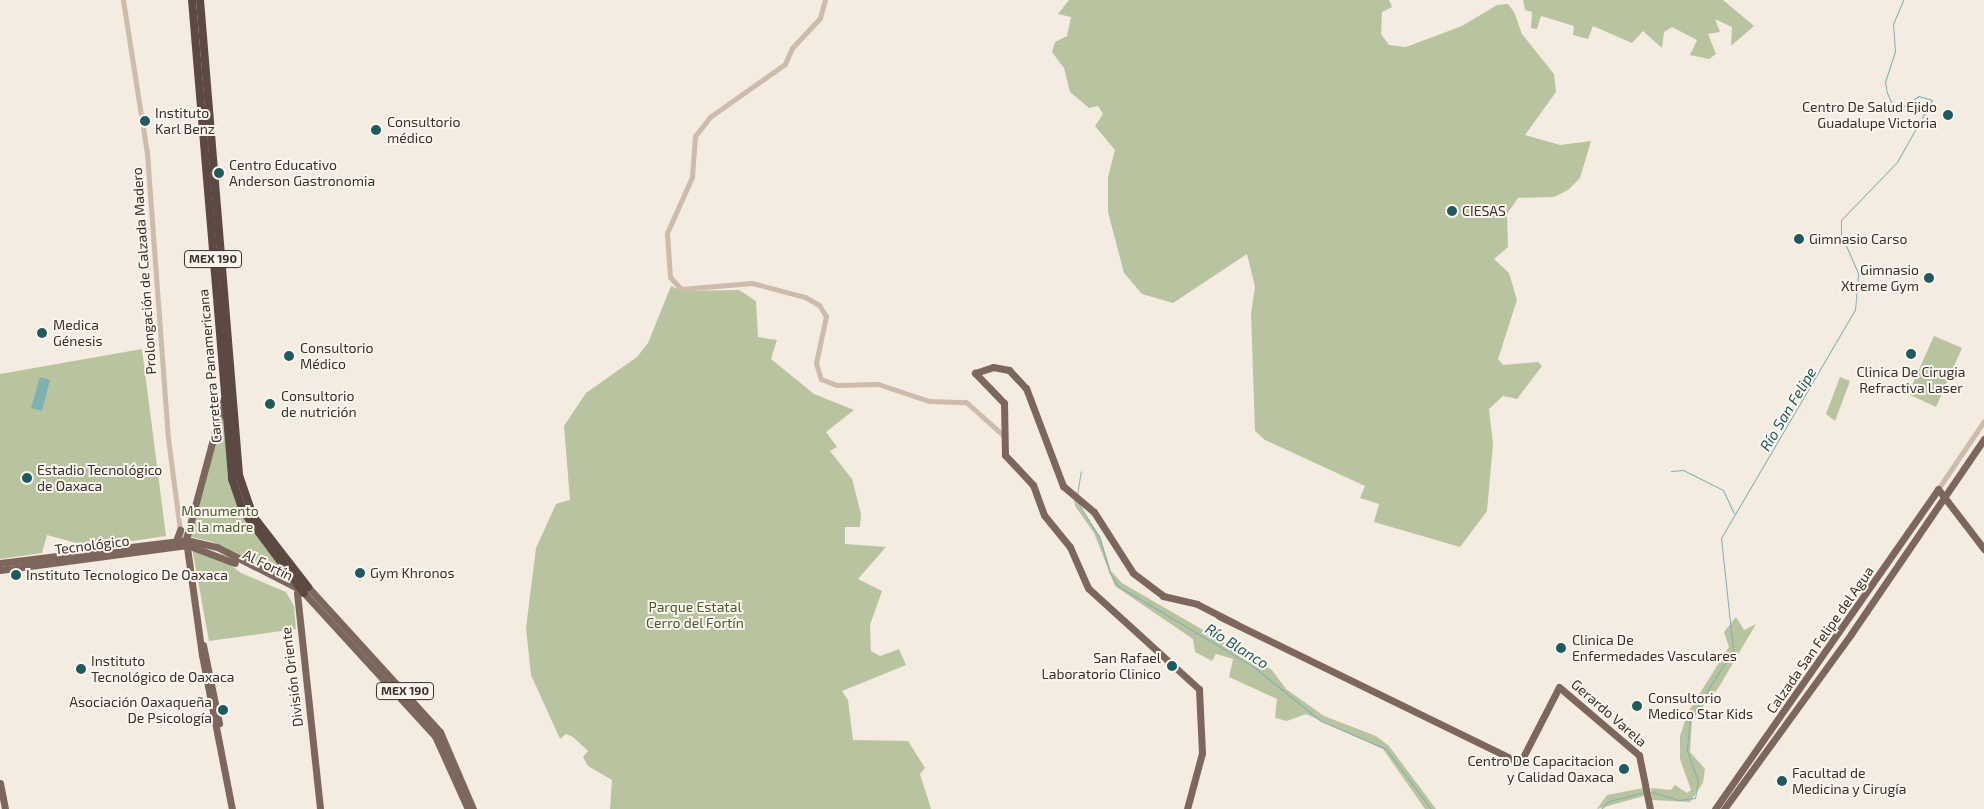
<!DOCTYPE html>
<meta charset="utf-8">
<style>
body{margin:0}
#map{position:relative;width:1984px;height:809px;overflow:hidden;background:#f4ebe1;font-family:"Exo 2",sans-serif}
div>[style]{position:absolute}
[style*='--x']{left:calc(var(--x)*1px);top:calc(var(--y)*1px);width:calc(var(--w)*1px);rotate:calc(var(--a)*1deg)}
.green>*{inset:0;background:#b8c4a0}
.water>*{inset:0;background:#7fb0b2}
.stream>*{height:1px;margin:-0.5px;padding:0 0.5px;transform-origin:0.5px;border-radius:0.5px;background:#7fb0b2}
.minor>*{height:5px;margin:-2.5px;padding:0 2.5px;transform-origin:2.5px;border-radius:2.5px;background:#cdbbac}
.major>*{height:7px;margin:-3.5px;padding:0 3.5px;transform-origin:3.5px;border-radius:3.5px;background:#7d675c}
.highway>*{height:8px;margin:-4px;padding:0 4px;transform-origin:4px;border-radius:4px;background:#5c4a42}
.dots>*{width:14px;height:14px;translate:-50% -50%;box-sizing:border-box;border:2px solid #fbf5ee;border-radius:50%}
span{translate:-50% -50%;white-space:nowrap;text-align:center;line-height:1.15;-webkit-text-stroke:4px #fbf5ee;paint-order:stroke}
.shield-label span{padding:1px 4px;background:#fbf5ee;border:1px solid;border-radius:4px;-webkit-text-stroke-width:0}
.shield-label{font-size:12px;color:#3b302b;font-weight:700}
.poi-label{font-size:14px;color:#3b302b}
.right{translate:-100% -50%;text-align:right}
.left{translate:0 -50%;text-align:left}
.street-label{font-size:14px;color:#3b302b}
.park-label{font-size:14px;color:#4a5a2e}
.water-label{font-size:15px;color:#1f5a5e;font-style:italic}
</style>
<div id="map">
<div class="green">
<i style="clip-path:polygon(1069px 0,1389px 0,1392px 7px,1382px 12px,1381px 34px,1389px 45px,1406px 47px,1462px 26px,1497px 5px,1508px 4px,1514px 12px,1522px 34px,1554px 74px,1556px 92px,1525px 135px,1560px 145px,1591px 141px,1580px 178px,1568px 190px,1554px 197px,1518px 198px,1507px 214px,1508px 247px,1494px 259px,1509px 273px,1517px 300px,1498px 359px,1503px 365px,1538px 362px,1542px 366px,1517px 399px,1503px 396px,1489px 409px,1493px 444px,1487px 511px,1460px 547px,1374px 522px,1379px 504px,1360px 498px,1365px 486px,1265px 440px,1255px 431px,1251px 313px,1255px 287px,1247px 254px,1173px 303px,1142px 294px,1124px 273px,1108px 212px,1108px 177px,1115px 150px,1095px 126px,1103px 114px,1098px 106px,1089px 108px,1070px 92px,1064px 68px,1052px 52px,1055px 42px,1067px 36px,1071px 17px,1058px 14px)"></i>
<i style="clip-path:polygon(1523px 0,1723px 0,1754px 26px,1731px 46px,1732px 27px,1715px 19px,1720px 32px,1708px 34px,1716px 54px,1709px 59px,1690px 55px,1697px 40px,1672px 27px,1664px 32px,1662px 48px,1643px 31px,1632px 43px,1593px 26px,1588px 39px,1573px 35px,1574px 26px,1541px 16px,1537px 29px,1531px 28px,1532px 12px,1525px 10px)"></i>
<i style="clip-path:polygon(671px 286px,682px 291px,739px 290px,756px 301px,758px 337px,777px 340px,771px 359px,814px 394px,854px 410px,826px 432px,837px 447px,830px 451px,852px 479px,861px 514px,860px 527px,845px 527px,845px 544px,886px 547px,858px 579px,882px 591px,870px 625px,871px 651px,880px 656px,899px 649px,906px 665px,842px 691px,848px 700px,853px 740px,908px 741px,925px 768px,920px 774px,931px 809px,610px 809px,612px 780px,588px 766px,583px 757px,588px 751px,573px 737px,566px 734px,560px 739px,531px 675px,526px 628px,536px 548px,556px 504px,570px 500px,564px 426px,586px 393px,637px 357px,648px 343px)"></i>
<i style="clip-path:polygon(1934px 336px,1962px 348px,1936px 407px,1908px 394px)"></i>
<i style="clip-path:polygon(142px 349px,166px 536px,91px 547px,47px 535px,42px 553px,0 559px,0 374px)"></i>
<i style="clip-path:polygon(1840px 377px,1850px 381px,1835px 421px,1826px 414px)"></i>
<i style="clip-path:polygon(224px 408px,238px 503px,294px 584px,213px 542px,191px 537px)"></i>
<i style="clip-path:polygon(1074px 498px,1100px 536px,1111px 571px,1122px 583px,1272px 670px,1286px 689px,1324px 716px,1376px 736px,1389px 746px,1436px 809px,1425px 809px,1383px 749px,1306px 714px,1287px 721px,1275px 718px,1277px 699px,1229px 677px,1233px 659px,1216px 654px,1212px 661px,1195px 652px,1193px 639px,1115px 586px,1094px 533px,1075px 506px)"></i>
<i style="clip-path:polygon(192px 548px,220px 557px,241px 573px,286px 592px,294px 606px,296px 629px,209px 641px)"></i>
<i style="clip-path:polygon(1736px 617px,1744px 630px,1756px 624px,1719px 687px,1692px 720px,1690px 752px,1705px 769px,1703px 783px,1690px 802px,1652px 800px,1651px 788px,1671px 790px,1675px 785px,1687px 793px,1691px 790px,1680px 759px,1680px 736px,1688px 712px,1729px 647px,1724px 632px)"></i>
<i style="clip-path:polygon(1643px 788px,1644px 796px,1597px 809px,1607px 795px)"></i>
</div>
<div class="water">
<i style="clip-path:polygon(40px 377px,50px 380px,42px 411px,31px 408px)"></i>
</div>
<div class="stream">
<i style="--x:1671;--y:471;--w:12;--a:-5"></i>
<i style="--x:1683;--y:470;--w:45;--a:26.6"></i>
<i style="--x:1723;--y:490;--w:26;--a:65"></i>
<i style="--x:1077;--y:495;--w:24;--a:-81"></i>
<i style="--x:1077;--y:501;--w:44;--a:58.8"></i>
<i style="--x:1100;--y:539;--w:35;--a:74"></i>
<i style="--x:1110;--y:573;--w:15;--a:58"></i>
<i style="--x:1118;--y:586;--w:158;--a:30.8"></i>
<i style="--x:1254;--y:667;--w:86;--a:38.9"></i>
<i style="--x:1321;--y:721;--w:71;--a:23.3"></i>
<i style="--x:1386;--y:749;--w:75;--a:53.1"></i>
<i style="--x:1651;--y:792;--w:29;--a:16"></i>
<i style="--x:1679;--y:800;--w:16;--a:-7"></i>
<i style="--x:1695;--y:798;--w:17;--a:-80"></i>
<i style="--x:1698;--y:781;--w:33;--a:-110"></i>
<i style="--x:1687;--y:750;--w:32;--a:-85"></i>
<i style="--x:1690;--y:718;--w:80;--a:-57.7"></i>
<i style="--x:1733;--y:650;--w:113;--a:-96.1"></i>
<i style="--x:1721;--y:538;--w:264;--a:-59.6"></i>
<i style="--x:1855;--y:310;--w:37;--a:-85"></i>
<i style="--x:1858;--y:273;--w:43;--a:-113.6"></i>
<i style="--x:1841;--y:234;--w:14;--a:-90"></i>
<i style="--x:1841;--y:220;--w:81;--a:-46"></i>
<i style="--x:1897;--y:162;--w:71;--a:-60.6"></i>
<i style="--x:1932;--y:100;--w:14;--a:-163"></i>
<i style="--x:1919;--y:96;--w:20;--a:147"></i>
<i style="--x:1902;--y:107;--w:10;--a:-163"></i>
<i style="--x:1892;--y:104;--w:12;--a:-114"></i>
<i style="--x:1887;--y:93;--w:11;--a:-100"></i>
<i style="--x:1885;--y:82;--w:32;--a:-72"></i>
<i style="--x:1895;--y:52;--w:28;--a:-94"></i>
<i style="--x:1893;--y:24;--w:26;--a:-67"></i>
<i style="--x:1601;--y:809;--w:11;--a:-45"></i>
<i style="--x:1609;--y:801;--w:36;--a:-14"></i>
</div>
<div class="minor">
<i style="--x:123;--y:0;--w:155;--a:81.1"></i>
<i style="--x:147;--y:153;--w:286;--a:85.8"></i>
<i style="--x:168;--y:438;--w:93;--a:82.6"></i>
<i style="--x:180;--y:530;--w:12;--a:59"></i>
<i style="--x:825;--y:0;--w:19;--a:106"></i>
<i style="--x:820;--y:18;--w:41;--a:133"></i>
<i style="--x:792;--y:48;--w:17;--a:114"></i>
<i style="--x:785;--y:64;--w:92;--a:144.8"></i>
<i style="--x:710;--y:117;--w:24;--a:128"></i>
<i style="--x:695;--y:136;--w:41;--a:94.2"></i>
<i style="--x:692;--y:177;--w:61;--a:114.1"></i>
<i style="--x:667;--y:233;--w:44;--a:86.1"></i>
<i style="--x:670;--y:277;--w:16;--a:47"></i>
<i style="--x:681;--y:289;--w:71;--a:-4.8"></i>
<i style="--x:752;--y:283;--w:55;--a:14.8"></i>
<i style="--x:805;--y:297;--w:16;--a:30"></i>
<i style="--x:819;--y:305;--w:13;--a:58"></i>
<i style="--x:826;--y:316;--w:48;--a:102"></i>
<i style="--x:816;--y:363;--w:17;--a:73"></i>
<i style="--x:821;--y:379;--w:17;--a:21"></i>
<i style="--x:837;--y:385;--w:41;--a:-1.4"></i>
<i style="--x:878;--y:384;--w:54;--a:18.4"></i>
<i style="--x:929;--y:401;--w:37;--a:2"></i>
<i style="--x:966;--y:402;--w:50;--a:41.7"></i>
<i style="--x:1938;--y:489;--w:82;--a:-55.9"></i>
</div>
<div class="major">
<i style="--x:224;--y:398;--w:147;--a:105"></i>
<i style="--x:186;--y:540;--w:116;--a:82.1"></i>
<i style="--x:202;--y:655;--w:157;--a:79"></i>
<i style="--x:176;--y:541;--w:12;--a:-70"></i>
<i style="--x:0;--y:563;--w:187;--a:-7"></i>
<i style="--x:186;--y:540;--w:32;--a:13"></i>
<i style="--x:217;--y:547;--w:90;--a:27.1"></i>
<i style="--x:297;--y:588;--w:11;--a:-5"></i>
<i style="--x:308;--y:587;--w:196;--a:47.7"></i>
<i style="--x:440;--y:732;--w:84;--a:66.8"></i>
<i style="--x:0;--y:570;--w:189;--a:-7.6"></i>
<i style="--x:187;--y:545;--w:51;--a:20.6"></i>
<i style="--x:297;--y:593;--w:217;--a:83.9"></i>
<i style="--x:304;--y:593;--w:194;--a:47.5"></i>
<i style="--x:435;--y:736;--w:80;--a:65.7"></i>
<i style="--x:1219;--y:616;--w:335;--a:26"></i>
<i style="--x:1520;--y:763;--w:85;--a:-62.8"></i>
<i style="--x:1559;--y:687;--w:105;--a:40.4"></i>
<i style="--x:1639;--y:755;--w:55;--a:78.5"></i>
<i style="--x:203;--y:645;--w:80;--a:78.4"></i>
<i style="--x:0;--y:783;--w:26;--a:79"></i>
<i style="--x:1187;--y:809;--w:58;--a:-75"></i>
<i style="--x:1202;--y:753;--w:64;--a:-92.7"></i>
<i style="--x:1199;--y:689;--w:150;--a:-137.7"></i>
<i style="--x:1088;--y:588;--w:45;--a:-113.7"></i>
<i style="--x:1070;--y:547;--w:41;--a:-129.1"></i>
<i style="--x:1044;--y:515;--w:32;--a:-110"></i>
<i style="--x:1033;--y:485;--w:41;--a:-133"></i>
<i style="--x:1005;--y:455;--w:52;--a:-91.1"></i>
<i style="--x:1004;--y:403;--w:42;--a:-134"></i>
<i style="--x:975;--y:373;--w:19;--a:-18"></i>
<i style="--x:993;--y:367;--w:16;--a:11"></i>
<i style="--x:1009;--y:370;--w:25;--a:47"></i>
<i style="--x:1026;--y:388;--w:105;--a:69.3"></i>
<i style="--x:1063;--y:486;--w:40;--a:40"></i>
<i style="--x:1094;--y:512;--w:72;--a:57.4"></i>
<i style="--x:1133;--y:573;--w:38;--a:37"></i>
<i style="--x:1163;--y:596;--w:35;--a:13"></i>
<i style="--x:1197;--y:604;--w:44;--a:27.1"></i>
<i style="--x:1715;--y:809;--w:390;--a:-55.1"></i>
<i style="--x:1938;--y:489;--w:76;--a:52.5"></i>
<i style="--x:1724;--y:809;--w:216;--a:-54"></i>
<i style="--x:1851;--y:634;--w:236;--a:-55.7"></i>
</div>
<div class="highway">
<i style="--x:192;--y:0;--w:481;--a:85.2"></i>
<i style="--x:232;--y:479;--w:34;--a:71"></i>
<i style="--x:243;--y:511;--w:102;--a:53.4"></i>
<i style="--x:200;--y:0;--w:477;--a:85.3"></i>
<i style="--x:239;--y:475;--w:43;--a:71.1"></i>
<i style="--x:253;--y:516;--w:90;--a:52.2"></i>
</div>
<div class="dots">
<i style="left:1948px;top:115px;background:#1f5a5e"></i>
<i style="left:145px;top:121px;background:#1f5a5e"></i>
<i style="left:376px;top:130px;background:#1f5a5e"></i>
<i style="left:219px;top:173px;background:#1f5a5e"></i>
<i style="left:1452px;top:211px;background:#1f5a5e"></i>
<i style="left:1799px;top:239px;background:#1f5a5e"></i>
<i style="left:1929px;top:278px;background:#1f5a5e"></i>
<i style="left:42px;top:333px;background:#1f5a5e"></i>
<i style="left:1911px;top:354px;background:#1f5a5e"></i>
<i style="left:289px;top:356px;background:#1f5a5e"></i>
<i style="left:270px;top:404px;background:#1f5a5e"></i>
<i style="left:27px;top:478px;background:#1f5a5e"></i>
<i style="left:360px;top:573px;background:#1f5a5e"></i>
<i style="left:16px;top:575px;background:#1f5a5e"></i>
<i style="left:1561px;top:648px;background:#1f5a5e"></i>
<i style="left:1172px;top:666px;background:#1f5a5e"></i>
<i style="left:81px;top:669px;background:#1f5a5e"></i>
<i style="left:1637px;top:706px;background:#1f5a5e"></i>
<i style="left:223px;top:710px;background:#1f5a5e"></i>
<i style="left:1624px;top:769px;background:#1f5a5e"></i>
<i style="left:1782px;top:781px;background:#1f5a5e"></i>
</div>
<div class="shield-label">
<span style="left:213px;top:259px">MEX 190</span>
<span style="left:405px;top:691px">MEX 190</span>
</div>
<div class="poi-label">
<span class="right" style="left:1937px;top:115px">Centro De Salud Ejido<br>Guadalupe Victoria</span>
<span class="left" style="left:155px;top:121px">Instituto<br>Karl Benz</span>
<span class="left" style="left:387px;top:130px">Consultorio<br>médico</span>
<span class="left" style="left:229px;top:173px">Centro Educativo<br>Anderson Gastronomia</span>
<span class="left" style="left:1462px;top:211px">CIESAS</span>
<span class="left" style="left:1809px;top:239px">Gimnasio Carso</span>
<span class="right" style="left:1919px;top:278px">Gimnasio<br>Xtreme Gym</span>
<span class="left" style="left:53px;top:333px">Medica<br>Génesis</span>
<span class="left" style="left:300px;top:356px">Consultorio<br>Médico</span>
<span style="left:1911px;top:380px">Clinica De Cirugia<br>Refractiva Laser</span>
<span class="left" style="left:281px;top:404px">Consultorio<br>de nutrición</span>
<span class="left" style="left:37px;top:478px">Estadio Tecnológico<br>de Oaxaca</span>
<span class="left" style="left:370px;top:573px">Gym Khronos</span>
<span class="left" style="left:26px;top:575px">Instituto Tecnologico De Oaxaca</span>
<span class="left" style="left:1572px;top:648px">Clinica De<br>Enfermedades Vasculares</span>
<span class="right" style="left:1161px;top:666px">San Rafael<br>Laboratorio Clinico</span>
<span class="left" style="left:91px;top:669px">Instituto<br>Tecnológico de Oaxaca</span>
<span class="left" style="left:1648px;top:706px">Consultorio<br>Medico Star Kids</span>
<span class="right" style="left:212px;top:710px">Asociación Oaxaqueña<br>De Psicología</span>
<span class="right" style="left:1614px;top:769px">Centro De Capacitacion<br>y Calidad Oaxaca</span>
<span class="left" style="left:1792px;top:781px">Facultad de<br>Medicina y Cirugía</span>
</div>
<div class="street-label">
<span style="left:144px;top:271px;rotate:-94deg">Prolongación de Calzada Madero</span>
<span style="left:210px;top:366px;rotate:-95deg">Carretera Panamericana</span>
<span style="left:92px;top:545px;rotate:-7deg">Tecnológico</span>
<span style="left:268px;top:565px;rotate:26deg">Al Fortín</span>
<span style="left:1820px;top:640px;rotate:-55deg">Calzada San Felipe del Agua</span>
<span style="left:292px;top:677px;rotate:-97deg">División Oriente</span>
<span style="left:1609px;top:713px;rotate:41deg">Gerardo Varela</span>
</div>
<div class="park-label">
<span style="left:220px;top:519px">Monumento<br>a la madre</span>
<span style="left:695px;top:615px">Parque Estatal<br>Cerro del Fortín</span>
</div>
<div class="water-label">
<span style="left:1788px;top:409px;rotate:-59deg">Río San Felipe</span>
<span style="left:1237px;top:646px;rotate:32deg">Río Blanco</span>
</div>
</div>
